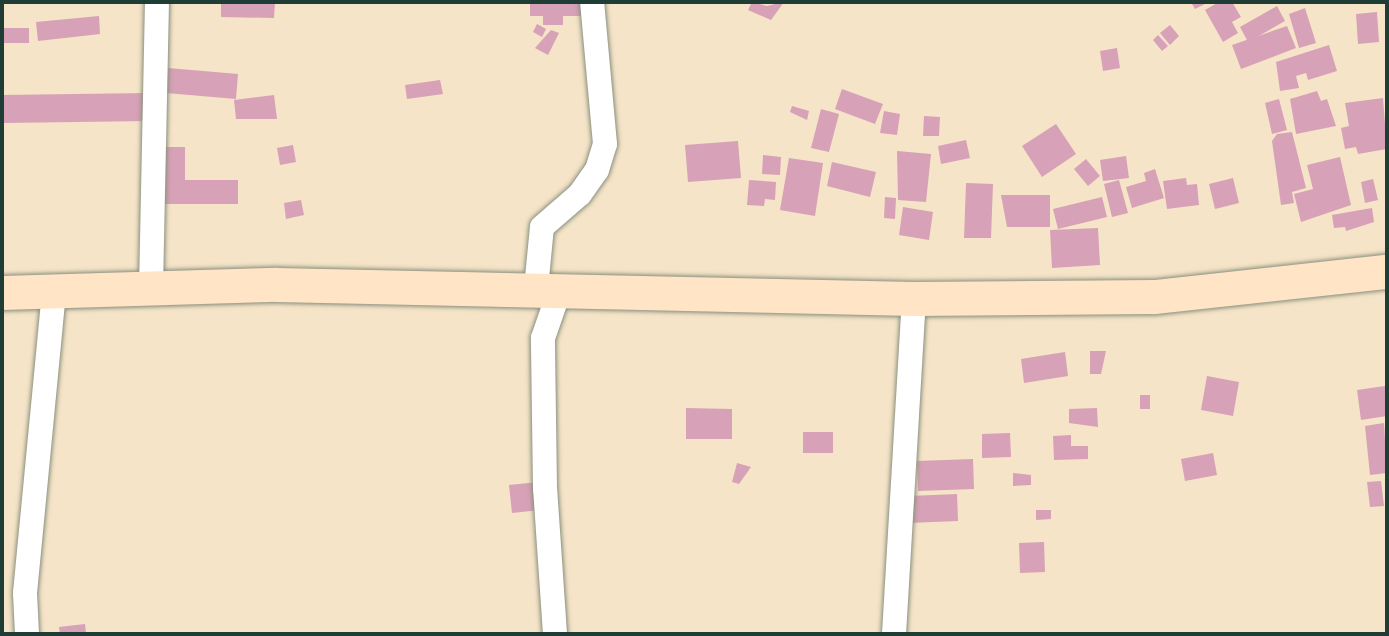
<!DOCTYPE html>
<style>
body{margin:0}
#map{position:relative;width:1389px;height:636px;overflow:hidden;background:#f5e4c8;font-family:Mali,sans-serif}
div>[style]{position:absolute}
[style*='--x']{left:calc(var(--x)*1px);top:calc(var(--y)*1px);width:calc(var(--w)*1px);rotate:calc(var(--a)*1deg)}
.building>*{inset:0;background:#d7a1b7}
.roads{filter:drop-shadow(0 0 2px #8a907e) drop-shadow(0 0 2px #8a907e)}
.street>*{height:24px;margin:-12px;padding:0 12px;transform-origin:12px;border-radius:12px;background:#fff}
.secondary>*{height:34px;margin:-17px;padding:0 17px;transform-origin:17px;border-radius:17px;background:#ffe4c6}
span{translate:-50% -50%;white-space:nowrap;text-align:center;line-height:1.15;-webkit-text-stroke:7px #fcf5e5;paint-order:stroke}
.frame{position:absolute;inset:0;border:4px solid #1f3d34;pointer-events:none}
</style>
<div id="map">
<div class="building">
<i style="clip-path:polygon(221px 2px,275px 2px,274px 18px,221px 17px)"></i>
<i style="clip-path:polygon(530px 2px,582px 2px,581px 16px,563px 16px,563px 25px,543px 25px,543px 16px,530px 16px)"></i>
<i style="clip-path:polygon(752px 2px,767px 6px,784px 2px,771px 20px,748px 10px)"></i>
<i style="clip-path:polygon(1191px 2px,1209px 2px,1195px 9px)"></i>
<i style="clip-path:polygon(1219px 2px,1232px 2px,1241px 17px,1232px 22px,1238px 33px,1223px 42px,1205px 10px)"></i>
<i style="clip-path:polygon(1277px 6px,1285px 21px,1248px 42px,1240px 27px)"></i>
<i style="clip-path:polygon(1305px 8px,1316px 43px,1299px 48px,1289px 14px)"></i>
<i style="clip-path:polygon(1377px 12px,1379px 42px,1358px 44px,1356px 14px)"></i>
<i style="clip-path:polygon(99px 16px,100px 34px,38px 41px,36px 22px)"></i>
<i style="clip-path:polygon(537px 24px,546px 29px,542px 37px,533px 32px)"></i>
<i style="clip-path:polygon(1170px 25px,1179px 36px,1170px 45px,1160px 33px)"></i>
<i style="clip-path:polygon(1287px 26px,1296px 48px,1241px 69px,1232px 45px)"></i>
<i style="clip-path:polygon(2px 28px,29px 28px,29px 43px,2px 43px)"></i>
<i style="clip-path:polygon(551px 30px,559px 33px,548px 55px,535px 48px)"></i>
<i style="clip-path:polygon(1158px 35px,1168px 46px,1162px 51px,1153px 40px)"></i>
<i style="clip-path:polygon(1329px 45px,1337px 71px,1308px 80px,1306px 73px,1296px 76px,1299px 88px,1280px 91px,1276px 62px)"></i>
<i style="clip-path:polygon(1117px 48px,1120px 68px,1103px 71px,1100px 51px)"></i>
<i style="clip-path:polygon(168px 68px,238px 74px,236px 99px,166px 93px)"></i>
<i style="clip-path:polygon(440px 80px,443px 94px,407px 99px,405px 85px)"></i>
<i style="clip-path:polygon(842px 89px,883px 104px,875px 124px,835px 109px)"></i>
<i style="clip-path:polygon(1317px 91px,1321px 101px,1327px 99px,1336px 126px,1296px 134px,1290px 99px)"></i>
<i style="clip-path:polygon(149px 93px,150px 121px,2px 123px,2px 95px)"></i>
<i style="clip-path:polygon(274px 95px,277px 119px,236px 119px,234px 100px)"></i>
<i style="clip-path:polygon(1383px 98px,1387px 149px,1358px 154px,1356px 147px,1345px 149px,1341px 128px,1349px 126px,1345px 103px)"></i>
<i style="clip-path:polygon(1279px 99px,1287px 130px,1272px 134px,1265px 103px)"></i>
<i style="clip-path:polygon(792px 106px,809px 111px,807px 120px,790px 112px)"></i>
<i style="clip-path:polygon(821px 109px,839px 114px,829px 152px,811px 148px)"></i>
<i style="clip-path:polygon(884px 111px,900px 114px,897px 135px,880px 133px)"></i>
<i style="clip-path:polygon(924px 116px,940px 117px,939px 136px,923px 136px)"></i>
<i style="clip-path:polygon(1056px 124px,1076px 154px,1042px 177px,1022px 146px)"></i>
<i style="clip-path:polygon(1292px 132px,1306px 188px,1292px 192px,1294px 203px,1281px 205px,1272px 141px,1277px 134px)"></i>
<i style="clip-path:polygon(966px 140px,970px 158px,941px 164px,938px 146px)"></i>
<i style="clip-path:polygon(738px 141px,741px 178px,688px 182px,685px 145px)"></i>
<i style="clip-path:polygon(293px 145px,296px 162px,280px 165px,277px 148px)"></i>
<i style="clip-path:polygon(165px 147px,185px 147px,185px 180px,238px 180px,238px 204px,165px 204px)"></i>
<i style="clip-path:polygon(897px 151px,931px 154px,926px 202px,898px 200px)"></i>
<i style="clip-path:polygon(763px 155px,781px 157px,780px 175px,762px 174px)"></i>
<i style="clip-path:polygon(1126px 156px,1129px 178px,1103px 181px,1100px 160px)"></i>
<i style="clip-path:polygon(1340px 157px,1351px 205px,1301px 222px,1294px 194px,1313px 189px,1307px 165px)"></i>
<i style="clip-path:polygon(789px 158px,823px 163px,815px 216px,780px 210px)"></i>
<i style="clip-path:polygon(1086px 159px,1100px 176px,1088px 186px,1074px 169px)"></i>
<i style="clip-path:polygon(832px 162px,876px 172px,870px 197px,827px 186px)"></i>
<i style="clip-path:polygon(1155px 169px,1164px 198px,1132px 208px,1126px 187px,1146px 181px,1144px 173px)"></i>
<i style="clip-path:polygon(1186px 178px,1187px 185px,1197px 184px,1199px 205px,1167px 209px,1163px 181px)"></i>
<i style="clip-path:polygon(1233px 178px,1239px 203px,1215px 209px,1209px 184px)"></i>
<i style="clip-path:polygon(1373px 179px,1378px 200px,1365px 203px,1361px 182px)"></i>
<i style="clip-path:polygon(749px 180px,776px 182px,775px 200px,765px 199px,764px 206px,747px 205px)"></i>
<i style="clip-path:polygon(1119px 180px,1128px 213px,1112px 217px,1104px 184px)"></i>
<i style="clip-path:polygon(966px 183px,993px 184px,991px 238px,964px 238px)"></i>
<i style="clip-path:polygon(1001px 195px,1050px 195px,1050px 227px,1007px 227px)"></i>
<i style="clip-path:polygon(885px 197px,896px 198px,895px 219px,884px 218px)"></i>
<i style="clip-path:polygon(1102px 197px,1107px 217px,1058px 229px,1053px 209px)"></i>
<i style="clip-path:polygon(301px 200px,304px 215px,286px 219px,284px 203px)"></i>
<i style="clip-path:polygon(903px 207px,933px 212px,929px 240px,899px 235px)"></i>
<i style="clip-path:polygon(1372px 208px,1374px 222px,1346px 231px,1345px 227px,1334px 228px,1332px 215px)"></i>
<i style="clip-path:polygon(1098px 228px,1100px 265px,1052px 268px,1050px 230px)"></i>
<i style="clip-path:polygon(1090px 351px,1106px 351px,1101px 374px,1090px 374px)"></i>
<i style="clip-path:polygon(1065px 352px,1068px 376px,1024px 383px,1021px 359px)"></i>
<i style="clip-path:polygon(1207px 376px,1239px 382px,1233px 416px,1201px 410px)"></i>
<i style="clip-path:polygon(1385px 386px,1387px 416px,1361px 420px,1357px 390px)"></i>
<i style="clip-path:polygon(1140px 395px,1150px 395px,1150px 409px,1140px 409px)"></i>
<i style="clip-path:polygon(686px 408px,732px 409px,732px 439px,686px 439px)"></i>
<i style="clip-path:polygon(1097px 408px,1098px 427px,1069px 423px,1069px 409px)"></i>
<i style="clip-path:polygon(1384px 423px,1387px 473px,1370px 475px,1365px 426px)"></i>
<i style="clip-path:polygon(803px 432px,833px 432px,833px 453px,803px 453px)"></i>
<i style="clip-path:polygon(1010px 433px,1011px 457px,982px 458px,982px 434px)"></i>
<i style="clip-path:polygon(1071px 435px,1071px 446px,1088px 446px,1088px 459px,1054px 460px,1053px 436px)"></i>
<i style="clip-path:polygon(1213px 453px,1217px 475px,1185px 481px,1181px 459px)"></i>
<i style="clip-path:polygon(973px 459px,974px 489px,918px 491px,917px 461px)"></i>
<i style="clip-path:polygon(737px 463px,751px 467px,739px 484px,732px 482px)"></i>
<i style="clip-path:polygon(1013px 473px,1031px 475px,1031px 485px,1013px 486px)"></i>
<i style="clip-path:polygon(1381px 481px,1384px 506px,1370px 507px,1367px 482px)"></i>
<i style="clip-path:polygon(538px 482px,540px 510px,512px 513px,509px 485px)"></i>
<i style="clip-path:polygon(957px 494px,958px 521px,909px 523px,909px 496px)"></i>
<i style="clip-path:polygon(1036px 510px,1051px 510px,1051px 519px,1036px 520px)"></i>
<i style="clip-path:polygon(1044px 542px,1045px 572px,1020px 573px,1019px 543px)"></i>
<i style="clip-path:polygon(85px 624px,86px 634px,60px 634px,59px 627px)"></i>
</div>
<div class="roads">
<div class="street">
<i style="--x:151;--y:288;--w:286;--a:-88.8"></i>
<i style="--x:536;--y:288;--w:61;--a:-84.4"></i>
<i style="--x:542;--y:227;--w:50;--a:-41"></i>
<i style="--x:580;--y:194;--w:29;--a:-55"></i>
<i style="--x:597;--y:170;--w:27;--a:-73"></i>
<i style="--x:605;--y:144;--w:143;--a:-95.2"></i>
<i style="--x:27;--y:634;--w:41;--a:-92.8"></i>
<i style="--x:25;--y:593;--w:303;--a:-84.5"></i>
<i style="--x:555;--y:634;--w:145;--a:-93.9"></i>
<i style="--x:545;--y:489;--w:151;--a:-90.8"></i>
<i style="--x:543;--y:338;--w:52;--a:-70.9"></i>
<i style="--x:894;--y:634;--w:336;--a:-86.6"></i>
</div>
<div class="secondary">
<i style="--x:2;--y:293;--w:275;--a:-1.7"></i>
<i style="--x:277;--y:285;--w:637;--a:1.26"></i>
<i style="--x:914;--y:299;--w:241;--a:-0.5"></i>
<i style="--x:1155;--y:297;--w:233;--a:-6.2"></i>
</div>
</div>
<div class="frame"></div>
</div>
